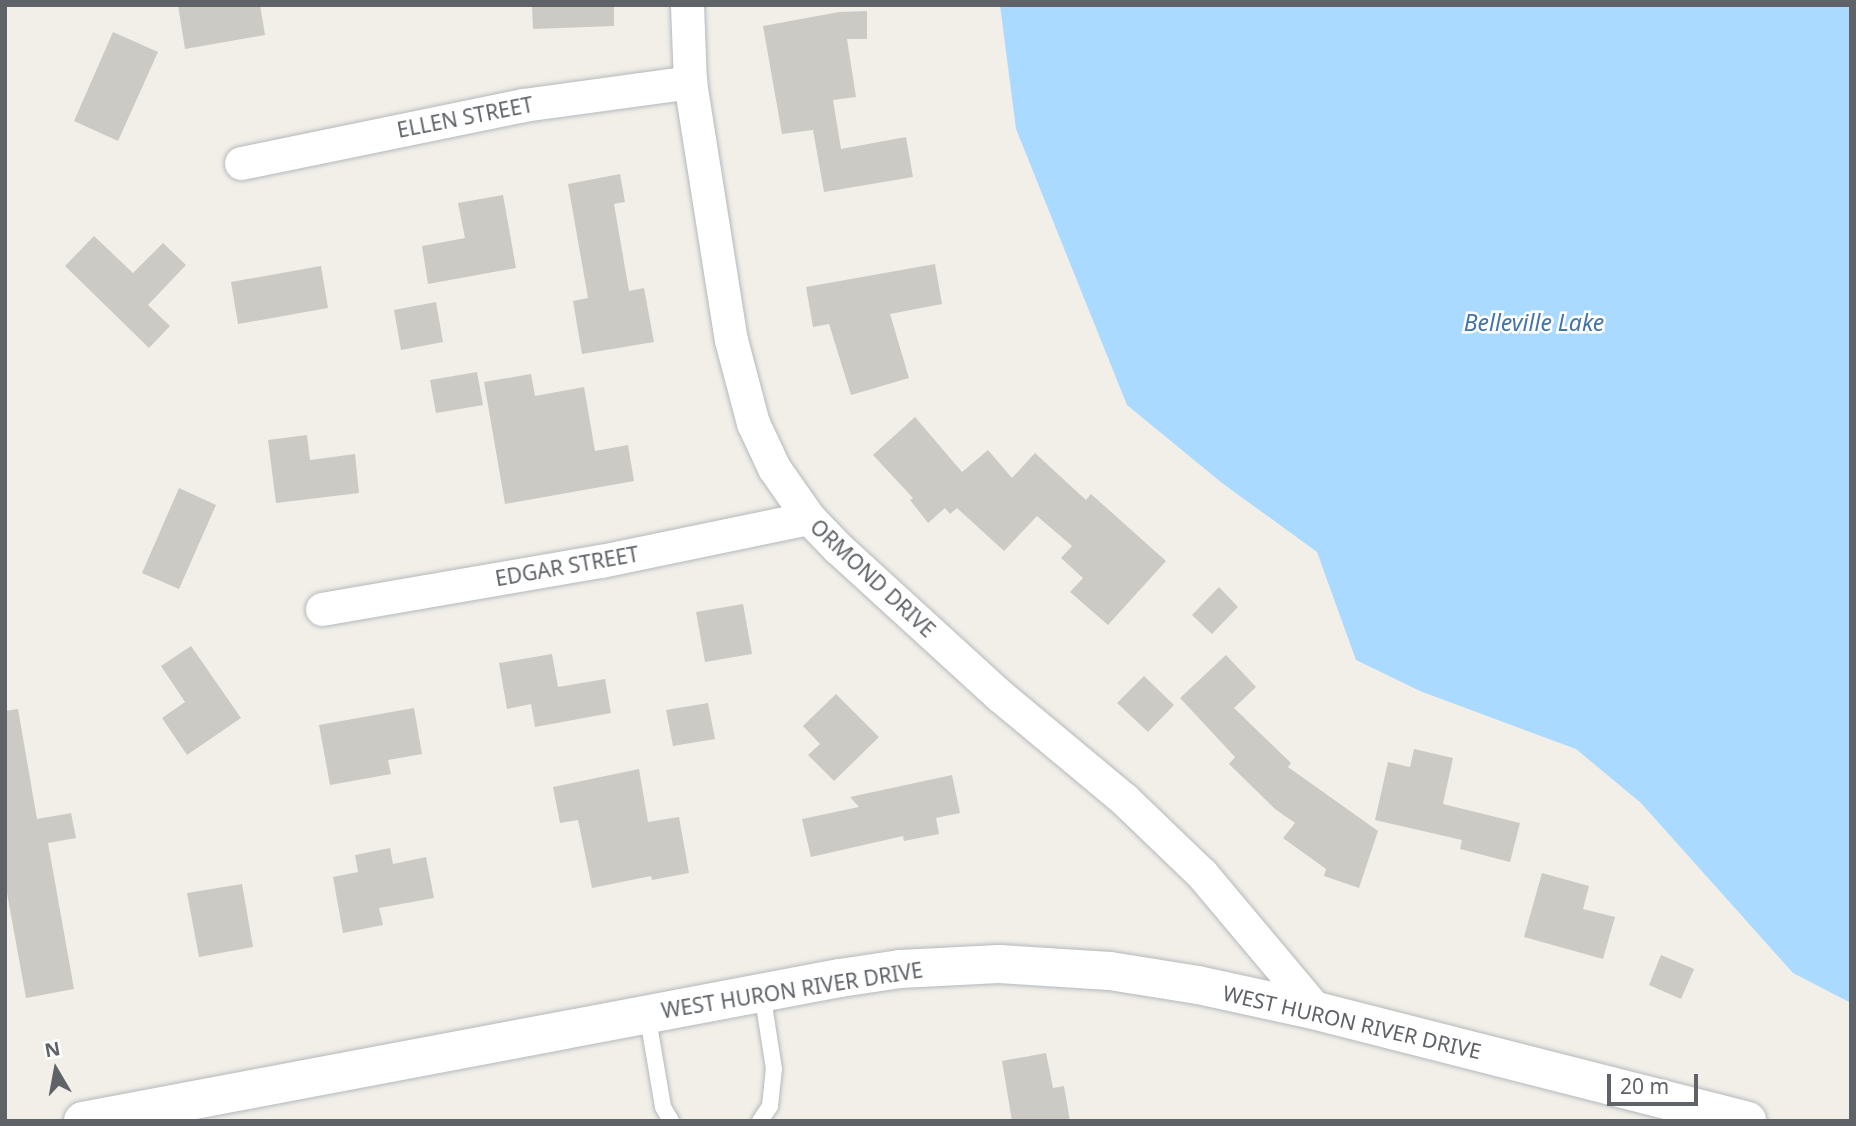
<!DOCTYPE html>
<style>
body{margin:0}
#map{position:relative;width:1856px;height:1126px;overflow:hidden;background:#f1efe8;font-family:"Noto Sans",sans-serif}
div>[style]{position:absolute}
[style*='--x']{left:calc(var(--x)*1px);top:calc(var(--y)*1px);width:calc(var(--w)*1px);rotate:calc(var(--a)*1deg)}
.water>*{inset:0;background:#aadaff}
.building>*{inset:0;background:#cccac5}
.roads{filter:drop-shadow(0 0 2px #b5b8bc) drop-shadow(0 0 2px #b5b8bc)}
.service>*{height:16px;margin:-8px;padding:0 8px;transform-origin:8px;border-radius:8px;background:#fff}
.minor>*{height:33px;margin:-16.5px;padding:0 16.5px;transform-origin:16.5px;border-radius:16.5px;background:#fff}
.secondary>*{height:38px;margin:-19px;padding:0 19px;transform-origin:19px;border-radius:19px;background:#fff}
span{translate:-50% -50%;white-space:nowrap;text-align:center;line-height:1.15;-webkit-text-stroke:5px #fff;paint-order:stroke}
.street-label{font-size:21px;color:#5f6368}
.water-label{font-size:23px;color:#4174aa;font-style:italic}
.frame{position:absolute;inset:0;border:7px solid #5f6368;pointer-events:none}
.north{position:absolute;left:21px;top:1035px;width:70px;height:70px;-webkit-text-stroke:5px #fff;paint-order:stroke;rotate:350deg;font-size:19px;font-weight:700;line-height:28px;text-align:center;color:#5f6368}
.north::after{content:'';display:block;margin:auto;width:24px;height:32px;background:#5f6368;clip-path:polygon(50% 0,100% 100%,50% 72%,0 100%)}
.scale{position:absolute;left:1607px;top:1074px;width:91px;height:32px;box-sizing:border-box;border:4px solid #5f6368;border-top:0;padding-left:9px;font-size:21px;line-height:24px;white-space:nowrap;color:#5f6368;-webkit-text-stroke:5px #fff;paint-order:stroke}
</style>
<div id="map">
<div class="water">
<i style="clip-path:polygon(1000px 5px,1851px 5px,1851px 1003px,1793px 973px,1641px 803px,1576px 749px,1420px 691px,1356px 660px,1317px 552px,1222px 483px,1127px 405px,1016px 129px)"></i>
</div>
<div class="building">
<i style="clip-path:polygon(178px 5px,260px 5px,265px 35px,185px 49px)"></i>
<i style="clip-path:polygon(532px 5px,614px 5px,614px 26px,533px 29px)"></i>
<i style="clip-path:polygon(867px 11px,867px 39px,847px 39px,856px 97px,833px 100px,841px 149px,906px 137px,913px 177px,824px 192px,813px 130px,782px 134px,763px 26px,839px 12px)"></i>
<i style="clip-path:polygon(113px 32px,158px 52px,118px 141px,74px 121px)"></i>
<i style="clip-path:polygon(620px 174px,625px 202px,614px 204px,629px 291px,644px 288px,654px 342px,582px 354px,573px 301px,588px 298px,568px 184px)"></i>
<i style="clip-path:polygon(503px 195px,516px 268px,428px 284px,422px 246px,465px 238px,458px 203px)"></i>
<i style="clip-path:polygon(94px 236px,133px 273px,163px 243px,186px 265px,148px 305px,170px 326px,149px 348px,65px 266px)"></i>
<i style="clip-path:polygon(935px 264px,942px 304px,890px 314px,909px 378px,851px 395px,829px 324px,813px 327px,806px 287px)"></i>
<i style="clip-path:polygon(321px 266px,328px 308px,238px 324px,231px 282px)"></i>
<i style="clip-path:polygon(436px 302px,443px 342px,401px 350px,394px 310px)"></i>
<i style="clip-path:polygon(477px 372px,483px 405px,436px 413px,430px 380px)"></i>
<i style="clip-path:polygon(531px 374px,535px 396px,584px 387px,595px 451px,628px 445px,634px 481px,505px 504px,484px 382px)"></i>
<i style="clip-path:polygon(915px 417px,962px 472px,988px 450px,1012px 478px,1035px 453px,1086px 500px,1091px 494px,1166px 561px,1108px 625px,1070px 592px,1083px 578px,1061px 558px,1072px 546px,1037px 516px,1004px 551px,957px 508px,950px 514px,945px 508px,928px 523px,910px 500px,913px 498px,873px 455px)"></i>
<i style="clip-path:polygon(307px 435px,310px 460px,355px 454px,359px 493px,276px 503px,268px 440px)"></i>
<i style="clip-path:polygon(179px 488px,216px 505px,179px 589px,142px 573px)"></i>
<i style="clip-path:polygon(1219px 587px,1238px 607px,1212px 634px,1192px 615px)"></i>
<i style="clip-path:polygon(743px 604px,752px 654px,705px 662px,696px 612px)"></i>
<i style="clip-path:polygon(191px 646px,241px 718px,187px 755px,162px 718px,185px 702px,161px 666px)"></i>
<i style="clip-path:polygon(552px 654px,558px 687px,605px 679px,611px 713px,535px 727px,531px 704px,507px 709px,499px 663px)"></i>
<i style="clip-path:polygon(1226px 655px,1256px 687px,1234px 708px,1291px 763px,1288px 767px,1378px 831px,1359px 888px,1324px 876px,1326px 869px,1283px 838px,1295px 823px,1275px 809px,1229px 764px,1235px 757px,1180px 698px)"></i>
<i style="clip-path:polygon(1144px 676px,1174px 705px,1148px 732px,1117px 703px)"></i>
<i style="clip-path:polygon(836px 694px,879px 737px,834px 781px,808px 755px,820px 744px,803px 726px)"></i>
<i style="clip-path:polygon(708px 703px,715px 739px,673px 746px,666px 710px)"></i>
<i style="clip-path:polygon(414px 708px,422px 754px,388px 760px,391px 774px,330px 785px,319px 725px)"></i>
<i style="clip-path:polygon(18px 709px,37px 819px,71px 813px,76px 838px,48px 843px,74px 989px,26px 998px,5px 882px,5px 711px)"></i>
<i style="clip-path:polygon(1414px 749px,1453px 758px,1443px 804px,1520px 823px,1510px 862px,1460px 849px,1462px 840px,1375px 820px,1388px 762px,1410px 767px)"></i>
<i style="clip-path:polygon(639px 769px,648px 822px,679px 817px,689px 873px,652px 880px,651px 876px,592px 888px,578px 820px,560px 823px,553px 787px)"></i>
<i style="clip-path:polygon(952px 775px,960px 813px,936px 818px,939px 834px,904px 841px,903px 836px,811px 857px,802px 819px,859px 807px,850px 797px)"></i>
<i style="clip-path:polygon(390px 848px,393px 864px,426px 857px,434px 898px,379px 908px,383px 925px,343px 933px,333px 877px,358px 872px,355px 855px)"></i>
<i style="clip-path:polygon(1542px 873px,1589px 886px,1583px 909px,1615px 917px,1603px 959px,1524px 937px)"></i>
<i style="clip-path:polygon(242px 884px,253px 947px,199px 957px,187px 893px)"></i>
<i style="clip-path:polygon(1661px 955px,1694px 969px,1681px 999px,1649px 985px)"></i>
<i style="clip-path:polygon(1046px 1053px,1053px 1088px,1064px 1086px,1070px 1121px,1012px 1121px,1002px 1061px)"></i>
</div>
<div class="roads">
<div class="service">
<i style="--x:647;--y:1013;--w:95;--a:80.3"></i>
<i style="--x:663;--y:1107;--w:16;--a:60"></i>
<i style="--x:760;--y:1121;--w:18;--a:-56"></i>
<i style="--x:770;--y:1106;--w:37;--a:-84"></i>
<i style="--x:774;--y:1069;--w:78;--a:-98.9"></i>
</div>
<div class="minor">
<i style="--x:687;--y:5;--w:77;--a:87.8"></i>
<i style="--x:690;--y:82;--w:261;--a:81"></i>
<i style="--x:731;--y:340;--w:86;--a:75.2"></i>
<i style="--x:753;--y:423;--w:50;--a:65"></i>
<i style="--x:774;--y:468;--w:61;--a:55"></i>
<i style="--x:809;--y:518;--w:42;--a:46"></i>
<i style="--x:838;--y:548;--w:218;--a:42.4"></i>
<i style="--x:999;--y:695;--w:163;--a:39.8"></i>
<i style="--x:1124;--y:799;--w:108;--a:43.9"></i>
<i style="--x:1202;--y:874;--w:179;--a:50"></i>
<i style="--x:241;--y:163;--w:288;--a:-11.6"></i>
<i style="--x:523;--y:105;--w:169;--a:-7.8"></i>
<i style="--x:322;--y:609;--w:283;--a:-9.8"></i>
<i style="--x:601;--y:561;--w:212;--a:-11.7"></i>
</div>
<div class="secondary">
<i style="--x:83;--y:1121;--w:770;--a:-10.7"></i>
<i style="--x:840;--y:978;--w:61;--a:-8.5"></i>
<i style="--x:900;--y:969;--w:99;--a:-2.9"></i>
<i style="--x:999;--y:964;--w:111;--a:3.6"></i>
<i style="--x:1110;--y:971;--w:89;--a:9"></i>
<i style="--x:1198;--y:985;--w:122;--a:12.3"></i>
<i style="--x:1317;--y:1011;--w:444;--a:14.3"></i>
</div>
</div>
<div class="street-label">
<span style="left:465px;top:117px;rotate:-11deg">ELLEN STREET</span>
<span style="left:567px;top:566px;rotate:-10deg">EDGAR STREET</span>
<span style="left:873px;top:578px;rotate:43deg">ORMOND DRIVE</span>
<span style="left:792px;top:990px;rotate:-9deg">WEST HURON RIVER DRIVE</span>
<span style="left:1352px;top:1022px;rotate:13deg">WEST HURON RIVER DRIVE</span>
</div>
<div class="water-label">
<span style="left:1534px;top:322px">Belleville Lake</span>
</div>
<div class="frame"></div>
<div class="north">N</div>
<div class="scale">20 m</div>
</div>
